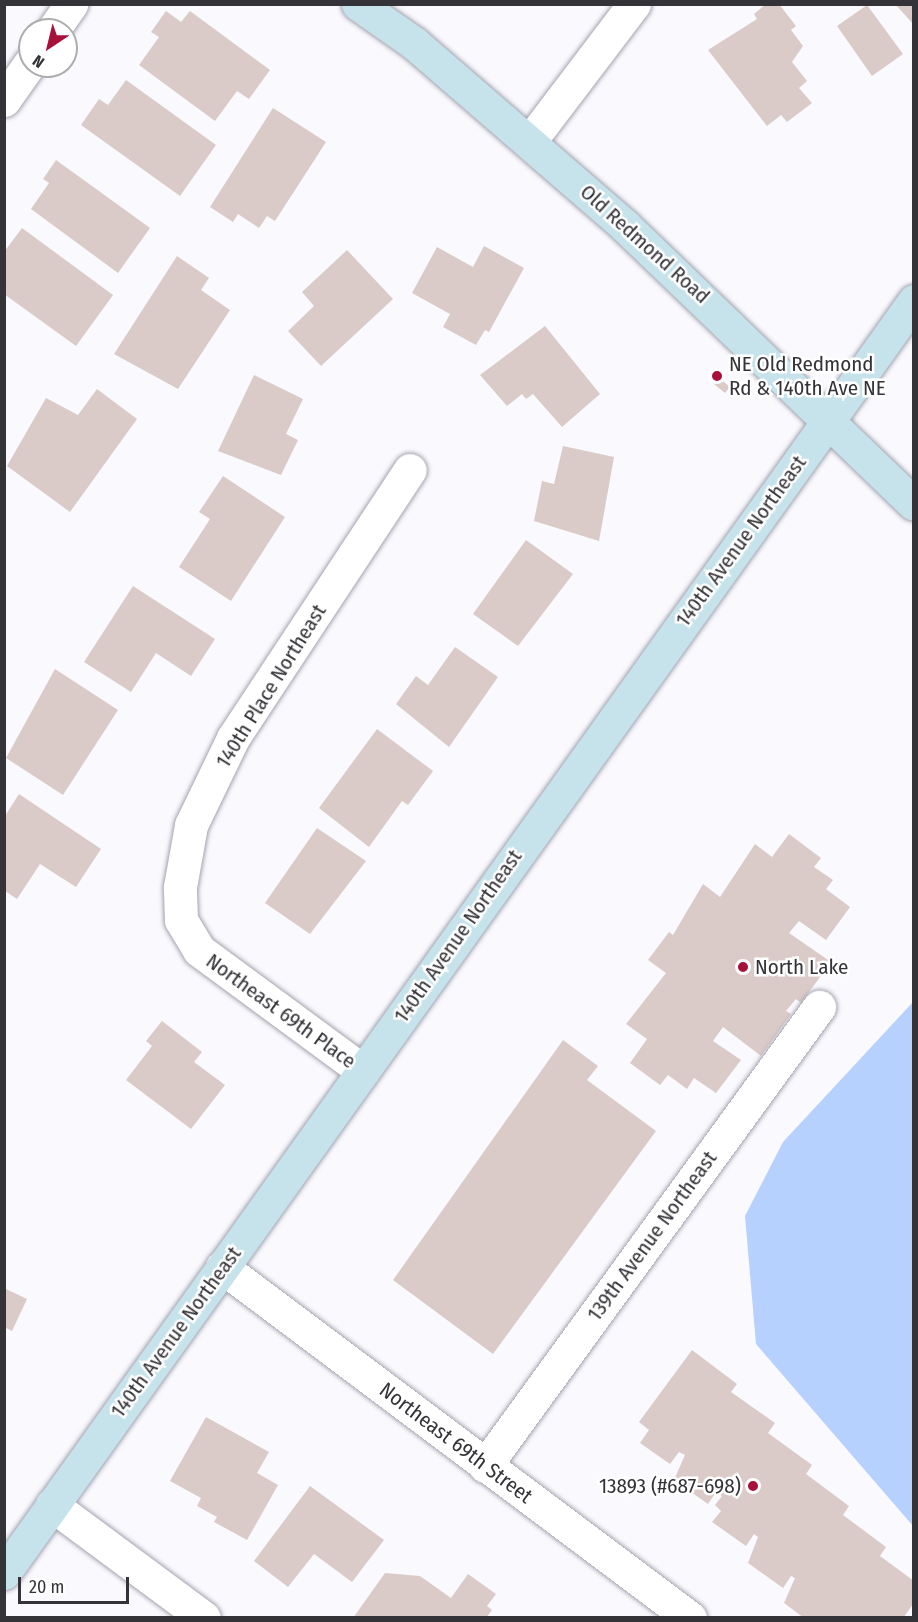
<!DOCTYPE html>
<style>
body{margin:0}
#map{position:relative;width:918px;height:1622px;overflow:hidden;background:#f9f9fe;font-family:"Fira Sans Condensed",sans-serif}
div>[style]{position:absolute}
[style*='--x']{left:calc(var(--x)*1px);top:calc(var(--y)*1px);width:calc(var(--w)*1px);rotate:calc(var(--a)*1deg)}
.water>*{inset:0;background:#b6d1fd}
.building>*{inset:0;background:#dacbc8}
.roads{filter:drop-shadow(0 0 2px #a4a3af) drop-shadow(0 0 2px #a4a3af)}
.street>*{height:33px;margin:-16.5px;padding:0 16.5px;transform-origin:16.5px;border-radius:16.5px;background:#fff}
.secondary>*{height:33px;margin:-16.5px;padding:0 16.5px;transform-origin:16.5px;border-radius:16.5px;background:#c6e2ea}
.dots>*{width:16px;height:16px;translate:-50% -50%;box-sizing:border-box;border:3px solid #fff;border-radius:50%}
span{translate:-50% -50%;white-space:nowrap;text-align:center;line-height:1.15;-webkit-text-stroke:5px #fff;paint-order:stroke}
.street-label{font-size:21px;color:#333338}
.poi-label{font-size:21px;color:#333338}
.left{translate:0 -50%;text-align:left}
.right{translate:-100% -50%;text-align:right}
.frame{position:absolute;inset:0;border:6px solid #333338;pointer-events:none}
.north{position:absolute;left:18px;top:18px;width:60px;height:60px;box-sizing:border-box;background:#fff;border:2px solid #adadaf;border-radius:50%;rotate:215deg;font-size:16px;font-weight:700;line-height:24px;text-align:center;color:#333338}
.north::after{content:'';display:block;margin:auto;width:21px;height:27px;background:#a8103b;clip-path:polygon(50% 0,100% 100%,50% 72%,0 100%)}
.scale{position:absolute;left:18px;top:1577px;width:111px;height:27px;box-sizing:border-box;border:3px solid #333338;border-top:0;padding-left:8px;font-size:18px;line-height:21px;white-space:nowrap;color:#333338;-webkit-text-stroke:4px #fff;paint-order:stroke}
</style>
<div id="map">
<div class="water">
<i style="clip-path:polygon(913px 1002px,913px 1526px,756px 1344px,745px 1216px,783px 1142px)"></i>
</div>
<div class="building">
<i style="clip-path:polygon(766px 4px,779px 4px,796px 26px,791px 30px,803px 46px,792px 62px,807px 81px,799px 88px,812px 103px,787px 122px,781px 115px,767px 126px,708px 50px,757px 19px,754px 14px)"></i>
<i style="clip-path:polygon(895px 4px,914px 4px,914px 25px)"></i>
<i style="clip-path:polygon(867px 5px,903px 54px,872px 76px,837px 26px)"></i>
<i style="clip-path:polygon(166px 11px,181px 22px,190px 11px,270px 70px,249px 99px,237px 91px,215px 121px,139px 65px,159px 37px,151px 32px)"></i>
<i style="clip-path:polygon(126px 80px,216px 145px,180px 196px,81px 125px,99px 99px,108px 105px)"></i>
<i style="clip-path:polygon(273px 108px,326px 142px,275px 221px,267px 216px,259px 228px,238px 214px,233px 222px,210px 207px)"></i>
<i style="clip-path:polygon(56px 160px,150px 228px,118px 273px,31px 209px,49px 183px,43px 179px)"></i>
<i style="clip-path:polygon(22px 228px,113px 295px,76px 346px,4px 294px,4px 252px)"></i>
<i style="clip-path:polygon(484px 246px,524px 268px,489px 332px,485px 330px,476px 345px,443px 327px,450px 314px,412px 293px,437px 247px,473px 267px)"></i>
<i style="clip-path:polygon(347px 250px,393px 299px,321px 366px,288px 331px,314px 306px,302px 292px)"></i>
<i style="clip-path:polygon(177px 256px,209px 278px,201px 290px,230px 310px,178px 389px,114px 354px)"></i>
<i style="clip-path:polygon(545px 326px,600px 394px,562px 427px,533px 394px,526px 399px,522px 394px,507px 406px,480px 375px)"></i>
<i style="clip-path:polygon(254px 375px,303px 399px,286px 434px,298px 440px,281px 475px,218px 451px)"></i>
<i style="clip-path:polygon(719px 378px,730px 387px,725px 393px,714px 384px)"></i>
<i style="clip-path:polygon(97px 389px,137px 419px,70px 512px,7px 466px,46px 398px,78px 415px)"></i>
<i style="clip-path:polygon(563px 446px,614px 457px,599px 541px,534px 521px,542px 481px,554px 484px)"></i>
<i style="clip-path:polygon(223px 476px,285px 517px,231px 601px,179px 567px,210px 519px,199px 512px)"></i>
<i style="clip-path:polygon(526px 540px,573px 574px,518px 646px,473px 614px)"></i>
<i style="clip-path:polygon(133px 586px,215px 639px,191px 676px,156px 653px,131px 692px,84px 662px)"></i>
<i style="clip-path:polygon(455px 647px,498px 677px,449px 747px,396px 704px,416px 676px,428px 685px)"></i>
<i style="clip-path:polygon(55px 669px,118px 710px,63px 795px,6px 758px)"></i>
<i style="clip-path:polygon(377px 729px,433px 771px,408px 805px,402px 801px,369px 847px,319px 808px)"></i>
<i style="clip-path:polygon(19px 794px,101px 849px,76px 887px,40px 864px,17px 899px,5px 891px,5px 816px)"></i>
<i style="clip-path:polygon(317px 828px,366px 861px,310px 934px,265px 903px)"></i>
<i style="clip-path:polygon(789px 834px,821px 858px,814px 867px,833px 880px,826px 889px,850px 907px,826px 940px,799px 921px,789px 933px,831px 962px,801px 1003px,796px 999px,786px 1011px,791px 1014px,761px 1056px,723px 1027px,713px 1041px,741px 1060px,716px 1093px,694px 1078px,687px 1089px,668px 1075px,660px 1085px,630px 1063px,647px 1039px,626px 1024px,666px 973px,648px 960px,669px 932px,673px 935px,703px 884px,720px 897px,755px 844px,772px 857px)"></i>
<i style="clip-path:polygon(162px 1021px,202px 1052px,194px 1062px,225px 1085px,191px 1129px,126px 1080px,152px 1046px,146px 1041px)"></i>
<i style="clip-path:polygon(563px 1040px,598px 1066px,587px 1080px,656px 1131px,493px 1354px,393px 1280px)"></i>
<i style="clip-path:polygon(4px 1288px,27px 1299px,12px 1331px,4px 1327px)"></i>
<i style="clip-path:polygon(692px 1350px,737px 1384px,731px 1392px,775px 1423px,768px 1433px,812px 1465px,806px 1474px,849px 1506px,843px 1515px,886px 1547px,880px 1556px,914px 1581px,914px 1603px,903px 1618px,804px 1618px,784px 1603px,795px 1578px,791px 1576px,783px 1588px,748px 1563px,758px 1537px,754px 1534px,746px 1546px,712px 1522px,721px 1511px,715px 1505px,722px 1496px,716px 1492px,708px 1504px,674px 1480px,685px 1455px,679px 1452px,670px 1464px,640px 1443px,649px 1430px,639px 1422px)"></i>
<i style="clip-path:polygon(206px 1417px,269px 1452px,257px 1473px,278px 1485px,247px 1540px,214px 1522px,217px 1517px,197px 1506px,201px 1498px,170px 1481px)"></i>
<i style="clip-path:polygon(310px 1486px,384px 1540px,352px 1582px,314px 1554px,288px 1587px,254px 1561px)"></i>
<i style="clip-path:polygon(385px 1573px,420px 1576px,451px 1598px,468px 1574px,496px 1594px,487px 1606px,492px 1610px,486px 1618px,353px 1618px)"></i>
</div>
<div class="roads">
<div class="street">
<i style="--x:53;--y:30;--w:32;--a:-55"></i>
<i style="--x:4;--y:100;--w:45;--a:-54.9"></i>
<i style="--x:530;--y:141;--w:172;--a:-52.8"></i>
<i style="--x:363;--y:1071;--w:204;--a:-143.6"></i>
<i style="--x:199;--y:950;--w:35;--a:-121"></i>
<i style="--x:181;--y:920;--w:33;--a:-92"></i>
<i style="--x:180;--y:887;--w:63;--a:-79.9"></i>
<i style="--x:191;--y:825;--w:97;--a:-64.2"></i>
<i style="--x:233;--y:738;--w:321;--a:-56.6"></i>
<i style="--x:222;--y:1267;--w:585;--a:36.87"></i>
<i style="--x:485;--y:1466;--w:568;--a:-53.96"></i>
<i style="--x:52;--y:1505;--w:189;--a:36.6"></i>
</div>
<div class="secondary">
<i style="--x:358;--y:4;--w:68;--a:34.9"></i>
<i style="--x:414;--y:43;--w:278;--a:40.9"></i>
<i style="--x:624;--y:225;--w:402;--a:43.9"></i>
<i style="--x:4;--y:1573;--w:1564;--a:-54.42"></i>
</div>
</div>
<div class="dots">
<i style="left:717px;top:376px;background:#a8103b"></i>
<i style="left:743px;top:967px;background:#a8103b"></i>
<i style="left:753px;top:1486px;background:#a8103b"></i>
</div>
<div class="street-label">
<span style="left:645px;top:244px;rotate:42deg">Old Redmond Road</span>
<span style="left:741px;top:541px;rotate:-54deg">140th Avenue Northeast</span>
<span style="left:271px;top:686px;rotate:-58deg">140th Place Northeast</span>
<span style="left:458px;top:936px;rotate:-55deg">140th Avenue Northeast</span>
<span style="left:281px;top:1011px;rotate:36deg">Northeast 69th Place</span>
<span style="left:652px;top:1236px;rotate:-54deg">139th Avenue Northeast</span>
<span style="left:176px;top:1332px;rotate:-54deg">140th Avenue Northeast</span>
<span style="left:456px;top:1443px;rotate:37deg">Northeast 69th Street</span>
</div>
<div class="poi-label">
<span class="left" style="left:729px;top:376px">NE Old Redmond<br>Rd &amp; 140th Ave NE</span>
<span class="left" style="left:755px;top:967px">North Lake</span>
<span class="right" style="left:741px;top:1486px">13893 (#687-698)</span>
</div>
<div class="frame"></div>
<div class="north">N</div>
<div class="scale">20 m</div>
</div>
